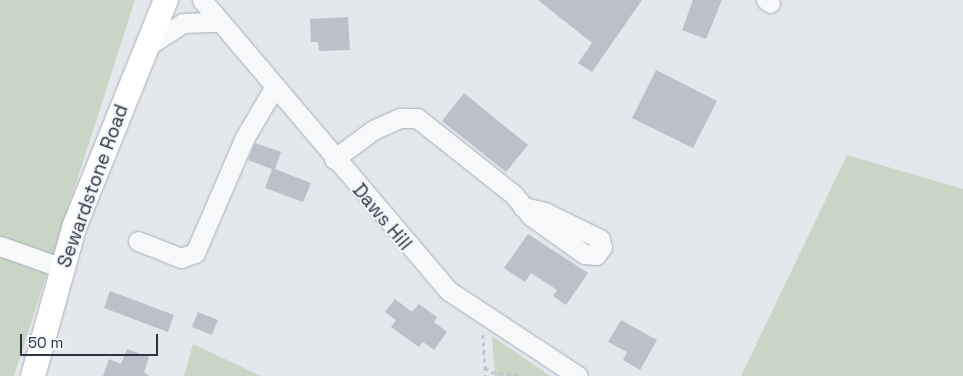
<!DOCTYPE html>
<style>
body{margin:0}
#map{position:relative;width:963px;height:376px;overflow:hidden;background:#e4e7ec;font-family:"Space Grotesk",sans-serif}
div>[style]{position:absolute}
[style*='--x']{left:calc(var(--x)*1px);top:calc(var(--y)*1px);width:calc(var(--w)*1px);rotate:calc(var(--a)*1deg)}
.green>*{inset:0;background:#c9d6c5}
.building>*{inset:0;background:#bbc0ca}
.path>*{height:3px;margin-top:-1.5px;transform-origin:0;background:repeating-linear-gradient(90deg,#c2c5cb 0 4px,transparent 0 8px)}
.roads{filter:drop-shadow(0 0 1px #a9aeb7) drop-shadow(0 0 1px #a9aeb7)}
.minor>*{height:19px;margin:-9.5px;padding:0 9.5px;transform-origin:9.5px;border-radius:9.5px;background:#f7f8fa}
.major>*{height:24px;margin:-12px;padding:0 12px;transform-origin:12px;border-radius:12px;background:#fff}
span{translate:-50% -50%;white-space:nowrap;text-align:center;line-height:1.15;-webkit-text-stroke:4px #f4f6f9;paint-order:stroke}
.street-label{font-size:19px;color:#2b3445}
.scale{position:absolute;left:20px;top:334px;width:138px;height:22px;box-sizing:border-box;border:2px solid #2b3445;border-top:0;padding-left:6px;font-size:15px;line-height:18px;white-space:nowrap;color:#2b3445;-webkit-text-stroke:4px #f4f6f9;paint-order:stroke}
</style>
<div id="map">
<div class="green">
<i style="clip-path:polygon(0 0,135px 0,14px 376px,0 376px)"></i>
<i style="clip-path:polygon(847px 155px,963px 189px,963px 376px,741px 376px)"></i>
<i style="clip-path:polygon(492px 336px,550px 376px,495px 376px)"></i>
<i style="clip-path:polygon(193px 344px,261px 376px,184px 376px)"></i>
</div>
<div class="building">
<i style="clip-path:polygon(538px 0,642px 0,592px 72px,578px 63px,592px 43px)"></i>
<i style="clip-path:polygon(693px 0,722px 0,706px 39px,682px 30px)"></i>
<i style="clip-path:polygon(348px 17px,350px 50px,319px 51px,318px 42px,311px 42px,310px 19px)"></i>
<i style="clip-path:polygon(656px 70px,717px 101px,693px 148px,632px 118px)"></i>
<i style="clip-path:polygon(464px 93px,528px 145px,506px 172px,442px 121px)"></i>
<i style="clip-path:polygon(255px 143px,281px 152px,275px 169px,311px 183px,303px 202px,265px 188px,272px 169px,248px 160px)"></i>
<i style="clip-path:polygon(528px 234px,588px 273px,566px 305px,553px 296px,557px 290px,531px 273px,525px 282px,504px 268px)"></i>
<i style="clip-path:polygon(110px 291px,174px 315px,168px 332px,104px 308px)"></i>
<i style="clip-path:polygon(395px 299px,412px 312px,419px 304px,437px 317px,434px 322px,447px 332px,434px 350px,423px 342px,419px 347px,391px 327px,396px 320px,385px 312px)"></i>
<i style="clip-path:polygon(198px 312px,218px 320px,212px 335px,192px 327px)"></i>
<i style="clip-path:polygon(621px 320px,657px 340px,640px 370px,623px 360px,627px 352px,608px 342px)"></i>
<i style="clip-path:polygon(127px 349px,149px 357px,144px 372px,149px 376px,103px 376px,109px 359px,121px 364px)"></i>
</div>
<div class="path">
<i style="--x:483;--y:334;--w:33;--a:87"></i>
<i style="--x:485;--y:367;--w:8;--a:40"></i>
<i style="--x:491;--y:372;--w:33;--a:7"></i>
<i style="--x:485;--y:367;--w:9;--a:90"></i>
</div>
<div class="roads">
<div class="minor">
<i style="--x:202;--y:0;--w:382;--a:49.7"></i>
<i style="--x:449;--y:291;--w:154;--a:33.4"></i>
<i style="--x:766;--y:0;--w:5;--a:37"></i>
<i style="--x:146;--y:47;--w:44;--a:-33"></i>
<i style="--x:183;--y:23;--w:36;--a:-2"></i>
<i style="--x:334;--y:159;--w:49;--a:-36.6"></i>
<i style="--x:373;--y:130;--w:30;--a:-24"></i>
<i style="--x:400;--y:118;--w:17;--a:0"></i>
<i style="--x:417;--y:118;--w:124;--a:38.4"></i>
<i style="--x:514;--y:195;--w:27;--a:51"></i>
<i style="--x:531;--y:216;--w:65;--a:35.6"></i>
<i style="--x:584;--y:254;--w:12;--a:5"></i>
<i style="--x:596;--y:255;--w:10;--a:-53"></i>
<i style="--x:602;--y:247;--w:8;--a:-104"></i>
<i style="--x:600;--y:239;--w:61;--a:-153.9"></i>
<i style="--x:545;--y:212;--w:23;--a:-167"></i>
<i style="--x:138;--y:241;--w:46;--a:21.6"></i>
<i style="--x:181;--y:258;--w:15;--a:-20"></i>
<i style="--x:195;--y:253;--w:126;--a:-66.7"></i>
<i style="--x:245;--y:137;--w:57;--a:-59.4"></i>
<i style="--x:0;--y:246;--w:66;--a:19.5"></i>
</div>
<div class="major">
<i style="--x:33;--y:376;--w:157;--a:-74.5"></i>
<i style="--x:75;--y:225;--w:243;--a:-68"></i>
</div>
</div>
<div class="street-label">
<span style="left:93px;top:186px;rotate:-70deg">Sewardstone Road</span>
<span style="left:382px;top:217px;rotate:50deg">Daws Hill</span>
</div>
<div class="scale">50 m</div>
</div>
